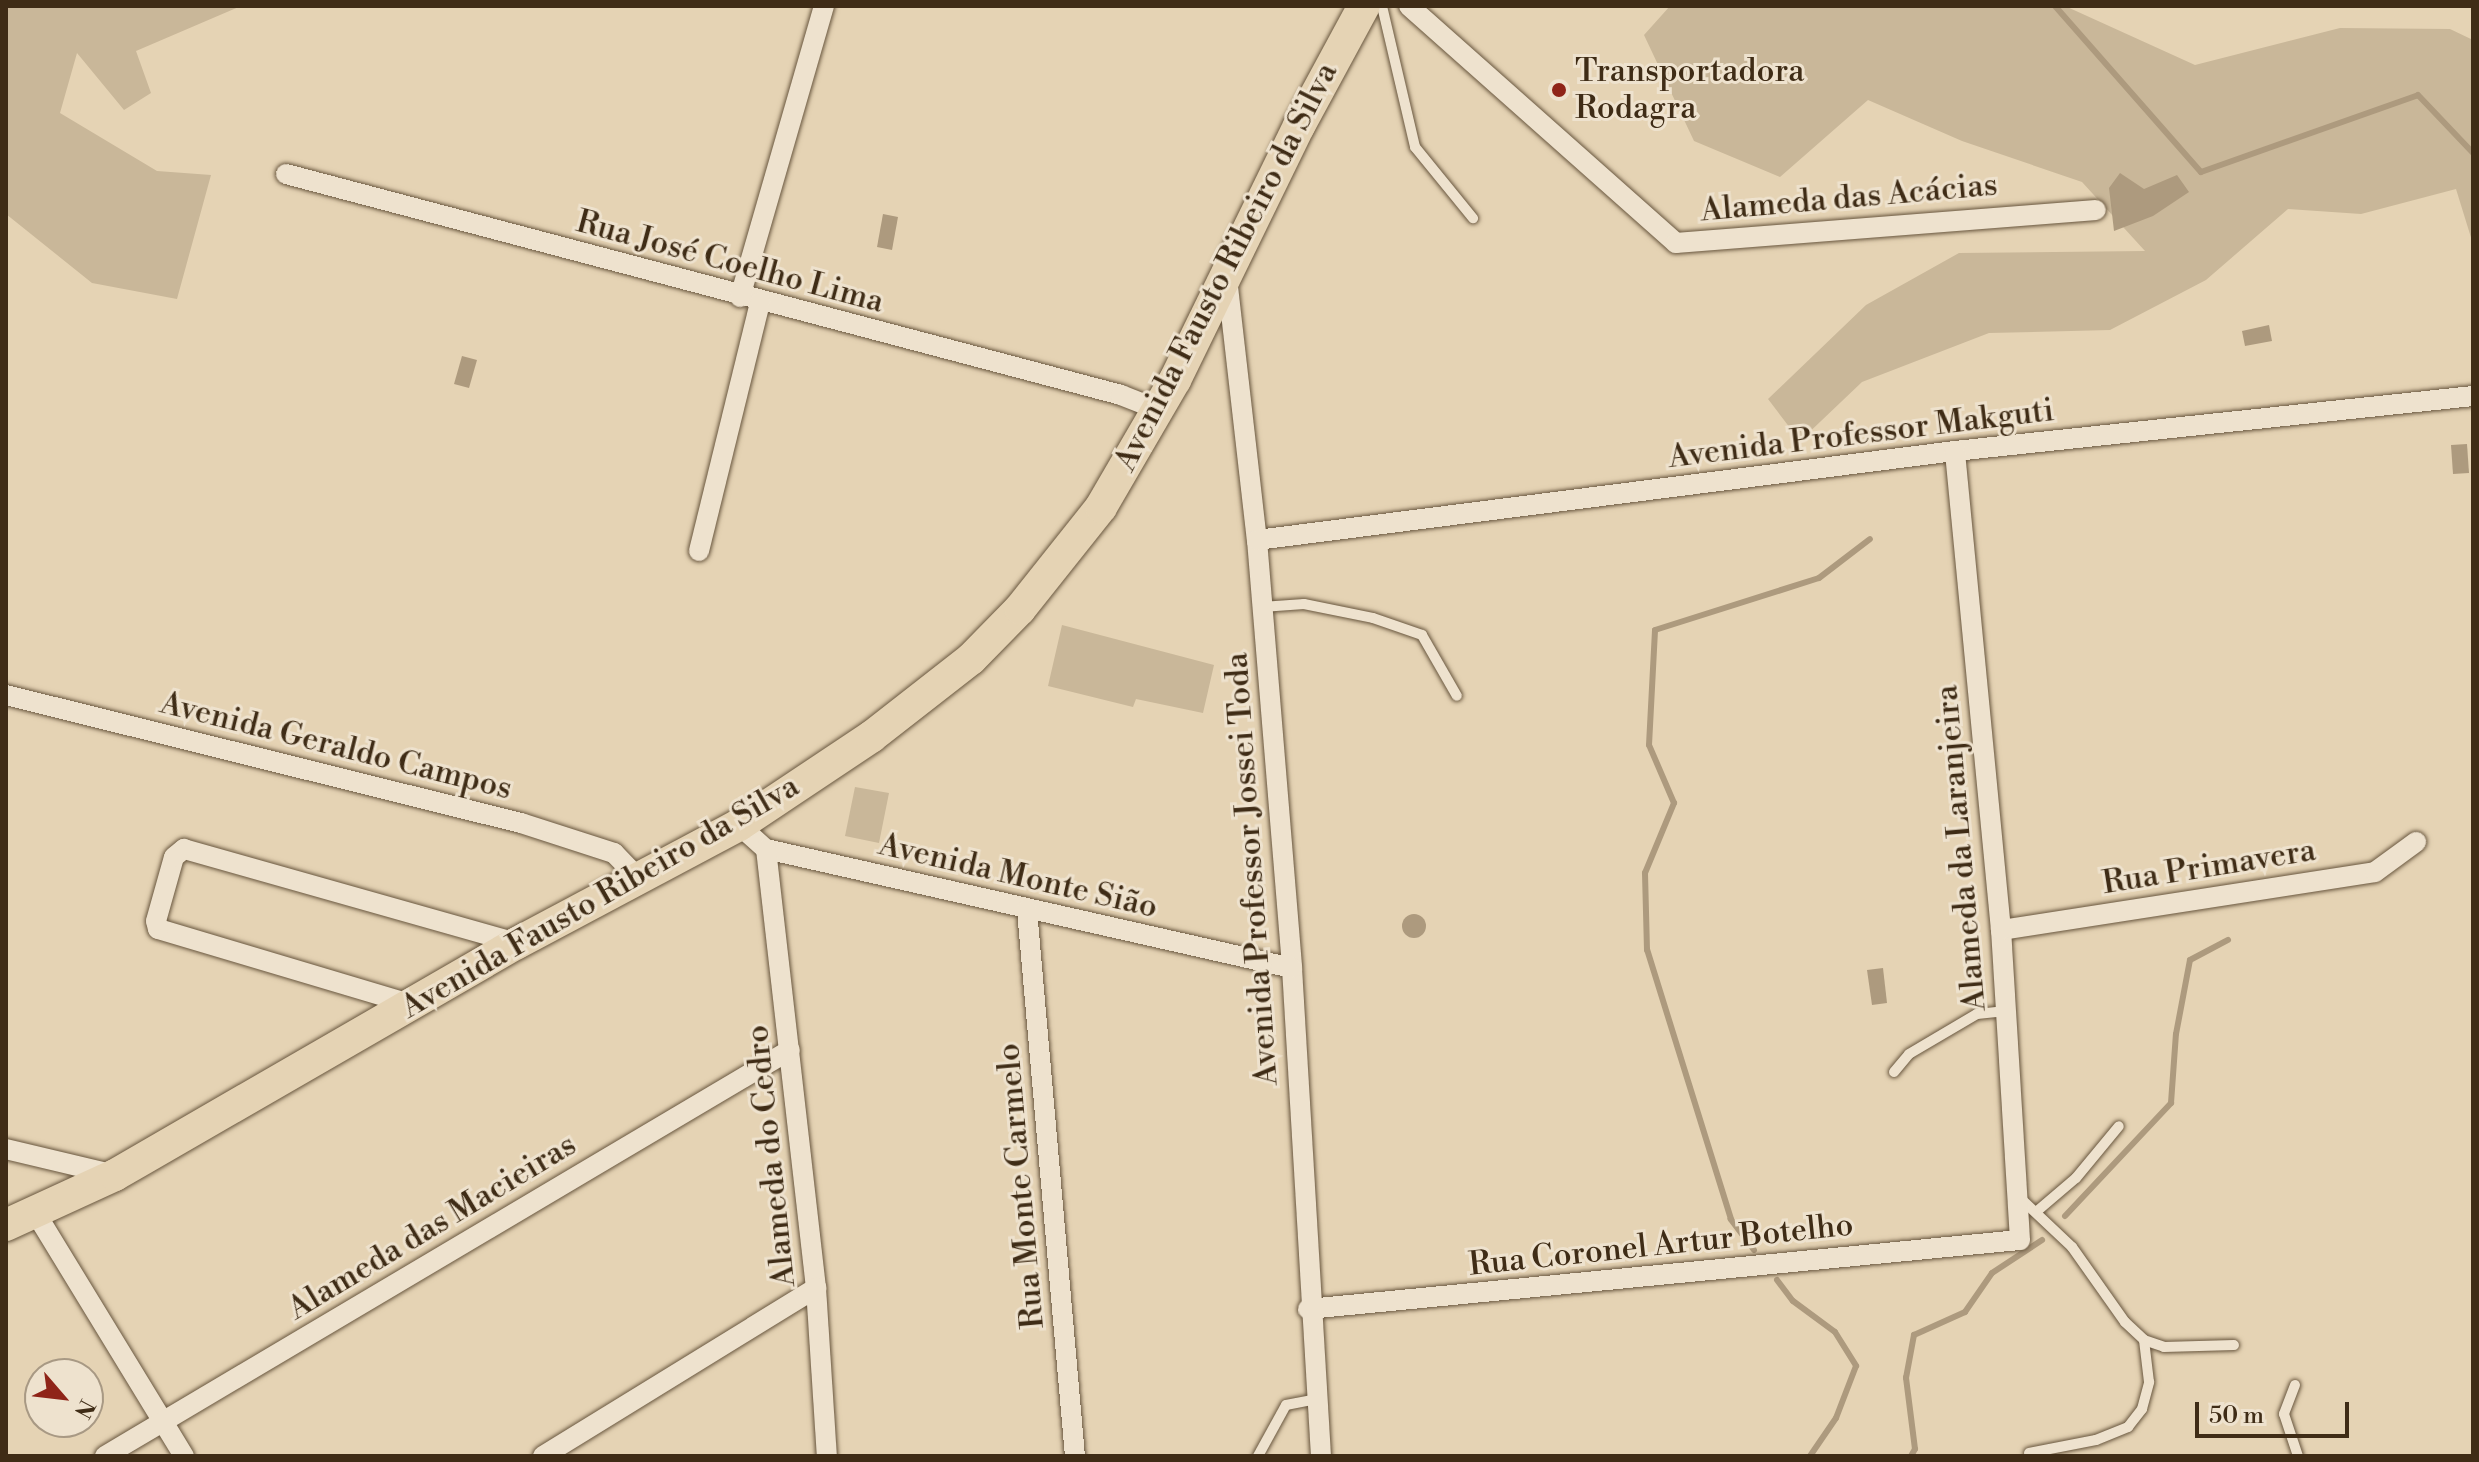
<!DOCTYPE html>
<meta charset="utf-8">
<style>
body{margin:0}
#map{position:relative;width:2479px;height:1462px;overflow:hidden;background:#e5d3b4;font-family:"Libre Bodoni",serif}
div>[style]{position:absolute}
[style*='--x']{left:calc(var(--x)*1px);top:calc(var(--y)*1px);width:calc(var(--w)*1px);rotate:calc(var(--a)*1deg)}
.green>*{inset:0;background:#c9b799}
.water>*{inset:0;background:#ad9a7e}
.round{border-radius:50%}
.stream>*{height:6px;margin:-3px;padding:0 3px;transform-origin:3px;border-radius:3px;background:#ad9a7e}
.roads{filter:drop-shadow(0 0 2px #68563e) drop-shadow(0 0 2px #68563e)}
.lane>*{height:10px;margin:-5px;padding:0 5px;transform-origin:5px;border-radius:5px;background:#eee2ce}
.street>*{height:20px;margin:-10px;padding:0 10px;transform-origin:10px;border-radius:10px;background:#eee2ce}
.primary>*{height:32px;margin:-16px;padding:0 16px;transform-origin:16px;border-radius:16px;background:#e5d3b4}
.dots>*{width:22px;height:22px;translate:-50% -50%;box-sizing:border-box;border:4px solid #eee2ce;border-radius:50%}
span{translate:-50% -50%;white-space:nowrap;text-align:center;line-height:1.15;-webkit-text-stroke:6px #eee2ce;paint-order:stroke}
.poi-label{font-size:32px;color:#3f2c16}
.left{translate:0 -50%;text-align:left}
.street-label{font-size:32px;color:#3f2c16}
.frame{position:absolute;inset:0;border:8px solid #3f2c16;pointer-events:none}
.north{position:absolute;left:24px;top:1358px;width:80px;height:80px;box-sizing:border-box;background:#eee2ce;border:2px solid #a89984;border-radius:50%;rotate:118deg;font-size:22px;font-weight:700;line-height:32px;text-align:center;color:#3f2c16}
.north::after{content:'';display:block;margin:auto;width:28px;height:36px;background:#8f2418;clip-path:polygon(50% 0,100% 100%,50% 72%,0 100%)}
.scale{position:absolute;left:2195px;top:1402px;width:154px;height:36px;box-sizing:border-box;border:4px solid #3f2c16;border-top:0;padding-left:10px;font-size:24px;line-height:28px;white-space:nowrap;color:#3f2c16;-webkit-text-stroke:6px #eee2ce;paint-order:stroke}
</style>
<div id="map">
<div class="green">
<i style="clip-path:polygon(6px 6px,241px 6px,136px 51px,151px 93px,124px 110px,77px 53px,60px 113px,157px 171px,211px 175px,177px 299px,92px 283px,6px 214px)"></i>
<i style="clip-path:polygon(1670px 6px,2065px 6px,2195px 65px,2340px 28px,2450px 29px,2473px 40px,2473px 244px,2456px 189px,2361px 214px,2288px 209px,2206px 280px,2110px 330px,1989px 333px,1862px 382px,1800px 441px,1768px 399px,1866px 305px,1959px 253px,2145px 251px,2082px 182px,1962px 141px,1868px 100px,1780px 177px,1694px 141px,1644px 35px)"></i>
<i style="clip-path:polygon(1062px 625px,1214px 665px,1203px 713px,1136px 699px,1133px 707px,1048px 686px)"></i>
<i style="clip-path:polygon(855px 787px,889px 793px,879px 843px,845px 836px)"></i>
</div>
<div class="water">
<i style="clip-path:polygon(2120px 173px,2144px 189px,2177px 175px,2189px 192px,2153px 216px,2114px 231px,2109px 188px)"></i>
<i style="clip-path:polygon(883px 214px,898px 217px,892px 250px,877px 247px)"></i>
<i style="clip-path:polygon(2269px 325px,2272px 341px,2245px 346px,2242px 331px)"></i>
<i style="clip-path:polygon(462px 356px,477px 360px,469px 388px,454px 384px)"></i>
<i style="clip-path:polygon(2467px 444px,2469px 473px,2453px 474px,2451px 445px)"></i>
<i class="round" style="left:1402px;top:914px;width:24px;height:24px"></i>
<i style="clip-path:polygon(1883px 968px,1887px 1003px,1872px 1005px,1867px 970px)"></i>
</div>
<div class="stream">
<i style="--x:2055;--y:6;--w:221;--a:48.7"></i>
<i style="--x:2201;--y:172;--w:230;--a:-19.5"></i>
<i style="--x:2418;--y:95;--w:80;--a:46.5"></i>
<i style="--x:2065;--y:1216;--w:155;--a:-46.8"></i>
<i style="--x:2171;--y:1103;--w:69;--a:-85.9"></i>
<i style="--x:2176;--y:1034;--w:75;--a:-79.3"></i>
<i style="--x:2190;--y:960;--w:43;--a:-27.8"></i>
<i style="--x:1754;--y:1250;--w:39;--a:-127"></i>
<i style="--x:1731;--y:1219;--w:282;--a:-107.3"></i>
<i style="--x:1647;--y:950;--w:77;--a:-91.5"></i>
<i style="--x:1645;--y:873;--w:76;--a:-67.5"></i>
<i style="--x:1674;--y:803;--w:63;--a:-113.3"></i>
<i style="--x:1649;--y:745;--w:115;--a:-87"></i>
<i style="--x:1655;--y:630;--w:172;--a:-17.6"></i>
<i style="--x:1819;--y:578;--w:64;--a:-37.4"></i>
<i style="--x:1777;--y:1280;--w:26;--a:53"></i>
<i style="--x:1793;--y:1301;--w:52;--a:36.4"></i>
<i style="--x:1835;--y:1332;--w:40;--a:58"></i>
<i style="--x:1856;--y:1366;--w:56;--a:111"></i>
<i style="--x:1836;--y:1418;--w:46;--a:124.4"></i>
<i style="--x:1911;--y:1456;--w:8;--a:-60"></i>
<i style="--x:1915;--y:1449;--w:72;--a:-97.2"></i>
<i style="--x:1906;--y:1378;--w:44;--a:-79.5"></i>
<i style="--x:1914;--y:1335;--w:56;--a:-24.3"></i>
<i style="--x:1965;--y:1312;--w:47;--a:-55.3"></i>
<i style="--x:1992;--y:1273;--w:60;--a:-33.4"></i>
</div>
<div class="roads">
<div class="lane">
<i style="--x:1382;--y:6;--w:145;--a:76.8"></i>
<i style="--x:1415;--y:147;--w:92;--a:50.8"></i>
<i style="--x:1262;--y:607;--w:42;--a:-4.1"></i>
<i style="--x:1304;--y:604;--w:70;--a:11.5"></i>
<i style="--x:1373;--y:618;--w:52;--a:19.1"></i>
<i style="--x:1422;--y:635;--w:70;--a:60.2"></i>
<i style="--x:1894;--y:1072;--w:23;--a:-50"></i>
<i style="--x:1909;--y:1054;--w:79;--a:-30.5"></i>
<i style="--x:1977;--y:1014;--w:29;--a:-6"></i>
<i style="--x:2019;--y:1197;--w:73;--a:43.3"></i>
<i style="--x:2072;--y:1247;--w:92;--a:54.8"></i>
<i style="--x:2125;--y:1322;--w:26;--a:43"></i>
<i style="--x:2144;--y:1340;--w:21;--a:19"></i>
<i style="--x:2164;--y:1347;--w:70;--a:-1.6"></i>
<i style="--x:2036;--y:1212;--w:52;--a:-40.4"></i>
<i style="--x:2076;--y:1178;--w:67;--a:-50.4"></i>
<i style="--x:2295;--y:1385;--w:31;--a:111"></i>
<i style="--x:2284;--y:1414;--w:44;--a:71.6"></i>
<i style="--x:2029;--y:1453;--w:68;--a:-11"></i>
<i style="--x:2096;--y:1440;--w:35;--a:-22"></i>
<i style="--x:2128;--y:1427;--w:23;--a:-52"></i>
<i style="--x:2142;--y:1409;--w:28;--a:-75"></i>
<i style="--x:2149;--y:1382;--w:42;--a:-96.8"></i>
<i style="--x:1258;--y:1456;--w:58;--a:-61.2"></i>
<i style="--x:1286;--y:1405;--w:31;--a:-11"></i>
</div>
<div class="street">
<i style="--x:1409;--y:6;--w:357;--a:41.6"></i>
<i style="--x:1676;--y:243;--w:421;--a:-4.5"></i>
<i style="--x:286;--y:174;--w:864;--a:14.82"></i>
<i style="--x:1121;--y:395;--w:41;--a:21.5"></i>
<i style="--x:1227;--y:278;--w:264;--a:83.5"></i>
<i style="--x:1257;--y:540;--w:429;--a:85.3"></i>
<i style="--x:1292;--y:968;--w:489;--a:86.6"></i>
<i style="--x:740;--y:297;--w:303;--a:-73.9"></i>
<i style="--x:1257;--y:540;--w:704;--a:-7.27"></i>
<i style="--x:1955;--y:451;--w:521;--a:-6.06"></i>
<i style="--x:699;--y:551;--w:256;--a:-76.2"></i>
<i style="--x:6;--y:695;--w:531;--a:13.96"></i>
<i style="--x:521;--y:823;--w:98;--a:17.9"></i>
<i style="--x:614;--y:853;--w:37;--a:46"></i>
<i style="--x:739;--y:825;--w:36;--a:42"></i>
<i style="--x:766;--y:849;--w:539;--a:12.75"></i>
<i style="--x:766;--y:849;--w:442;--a:83.5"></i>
<i style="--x:816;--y:1288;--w:168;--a:86.3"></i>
<i style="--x:1027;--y:910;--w:548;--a:84.98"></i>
<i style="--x:2001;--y:930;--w:378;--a:-8.8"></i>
<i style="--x:2375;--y:872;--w:51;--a:-36.2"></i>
<i style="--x:410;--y:1004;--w:263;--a:-163.4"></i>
<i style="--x:158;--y:929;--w:8;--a:-104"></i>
<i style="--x:156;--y:921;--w:66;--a:-74.3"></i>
<i style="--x:174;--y:857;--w:13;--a:-39"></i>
<i style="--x:184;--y:849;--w:346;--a:15.8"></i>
<i style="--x:6;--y:1149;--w:112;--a:13.4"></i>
<i style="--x:35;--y:1212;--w:286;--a:58.6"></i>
<i style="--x:1308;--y:1309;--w:715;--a:-5.54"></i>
<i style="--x:2020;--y:1240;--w:311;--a:-93.5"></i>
<i style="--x:2001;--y:930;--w:481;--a:-95.5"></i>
<i style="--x:105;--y:1456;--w:796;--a:-30.66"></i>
<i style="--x:543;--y:1456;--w:321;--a:-31.6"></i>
</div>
<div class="primary">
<i style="--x:6;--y:1225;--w:120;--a:-24.6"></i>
<i style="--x:115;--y:1175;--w:464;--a:-30"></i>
<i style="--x:517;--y:943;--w:251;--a:-28"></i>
<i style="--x:739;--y:825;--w:159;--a:-33.7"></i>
<i style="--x:871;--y:737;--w:127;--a:-38"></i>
<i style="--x:971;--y:659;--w:70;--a:-45.6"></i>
<i style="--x:1020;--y:609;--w:130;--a:-51.5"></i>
<i style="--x:1101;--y:507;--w:147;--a:-59.8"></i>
<i style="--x:1175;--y:380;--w:283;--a:-64"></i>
<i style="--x:1299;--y:126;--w:136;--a:-61.6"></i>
</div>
</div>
<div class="dots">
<i style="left:1559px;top:90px;background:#8f2418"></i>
</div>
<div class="poi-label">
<span class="left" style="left:1575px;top:90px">Transportadora<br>Rodagra</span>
</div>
<div class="street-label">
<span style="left:1849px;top:198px;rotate:-5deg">Alameda das Acácias</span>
<span style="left:730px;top:262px;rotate:15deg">Rua José Coelho Lima</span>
<span style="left:1226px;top:267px;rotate:-63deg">Avenida Fausto Ribeiro da Silva</span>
<span style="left:1861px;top:434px;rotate:-7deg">Avenida Professor Makguti</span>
<span style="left:336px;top:746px;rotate:14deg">Avenida Geraldo Campos</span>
<span style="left:1961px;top:848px;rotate:-95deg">Alameda da Laranjeira</span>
<span style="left:2209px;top:867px;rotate:-9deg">Rua Primavera</span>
<span style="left:1252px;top:869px;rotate:-94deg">Avenida Professor Jossei Toda</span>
<span style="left:1018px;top:876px;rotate:13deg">Avenida Monte Sião</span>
<span style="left:600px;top:897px;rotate:-30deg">Avenida Fausto Ribeiro da Silva</span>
<span style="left:771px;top:1156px;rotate:-96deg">Alameda do Cedro</span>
<span style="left:1021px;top:1186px;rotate:-95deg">Rua Monte Carmelo</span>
<span style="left:432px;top:1227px;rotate:-31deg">Alameda das Macieiras</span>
<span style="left:1661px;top:1245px;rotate:-6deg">Rua Coronel Artur Botelho</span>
</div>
<div class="frame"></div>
<div class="north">N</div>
<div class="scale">50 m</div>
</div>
